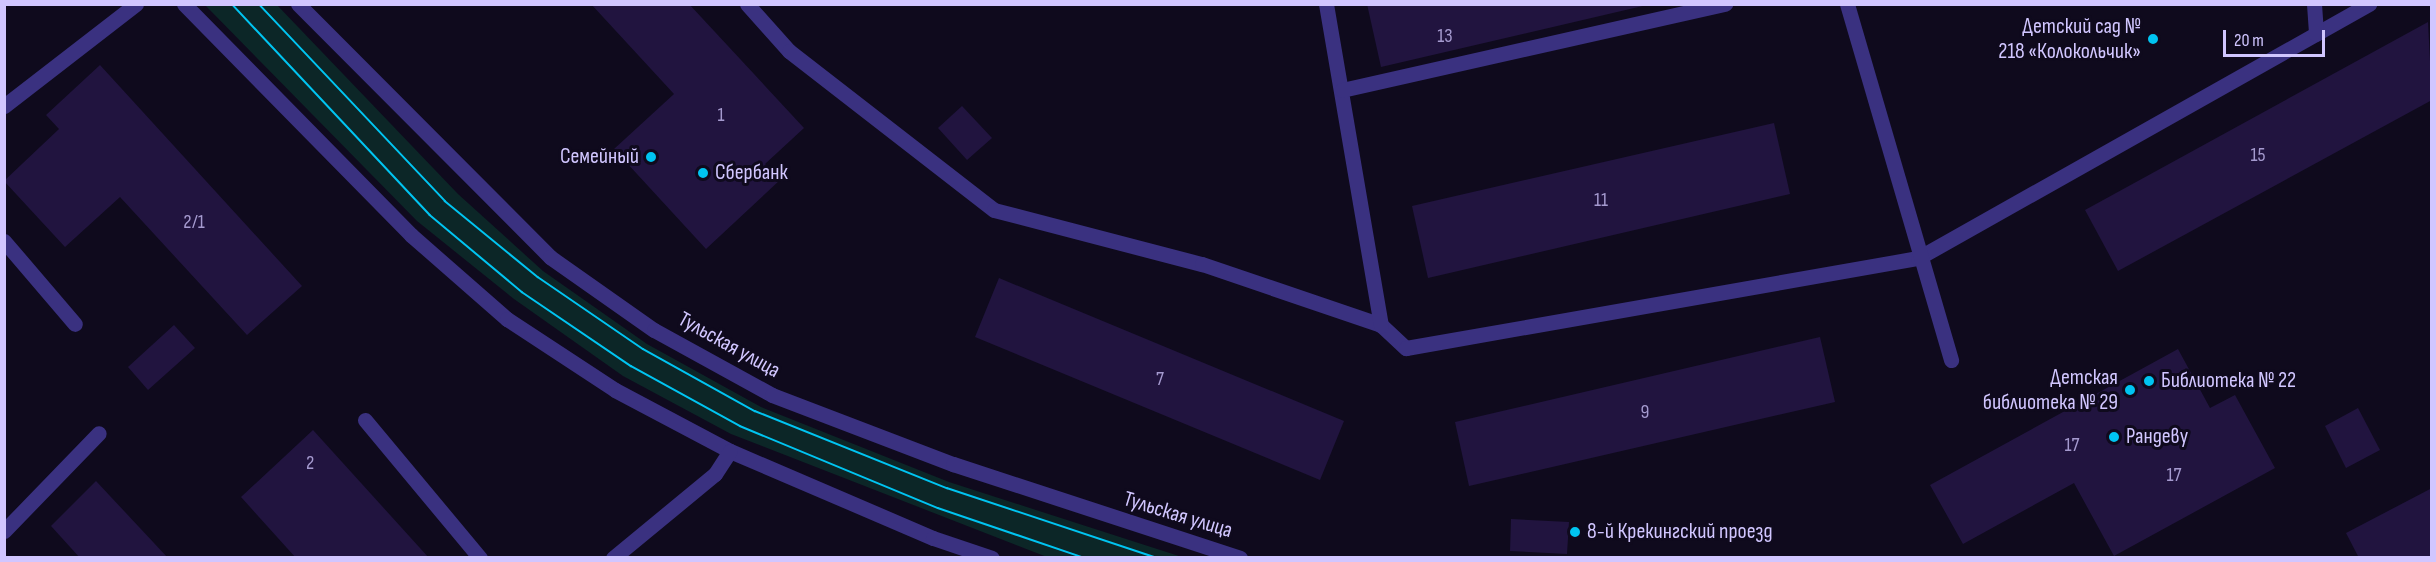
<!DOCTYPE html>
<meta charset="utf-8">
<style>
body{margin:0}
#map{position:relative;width:2436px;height:562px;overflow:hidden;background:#0f0a1d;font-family:"Sofia Sans Condensed",sans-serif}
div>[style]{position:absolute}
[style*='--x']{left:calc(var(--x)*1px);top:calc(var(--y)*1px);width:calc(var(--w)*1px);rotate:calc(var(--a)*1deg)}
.green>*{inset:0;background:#0c2627}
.building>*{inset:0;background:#21143f}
.minor>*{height:15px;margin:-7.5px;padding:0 7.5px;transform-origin:7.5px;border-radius:7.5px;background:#3a3180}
.tram>*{height:1.5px;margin:-0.75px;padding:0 0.75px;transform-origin:0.75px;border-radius:0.75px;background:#00c4f1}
.dots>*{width:16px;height:16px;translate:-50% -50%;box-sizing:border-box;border:3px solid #0f0a1d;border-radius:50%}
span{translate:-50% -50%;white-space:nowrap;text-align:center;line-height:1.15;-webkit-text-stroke:6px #0f0a1d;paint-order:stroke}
.number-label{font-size:20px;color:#a59acf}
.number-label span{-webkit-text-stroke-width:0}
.poi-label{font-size:22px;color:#d1c6ff}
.right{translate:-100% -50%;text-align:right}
.left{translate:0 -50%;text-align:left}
.street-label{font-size:22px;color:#d1c6ff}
.frame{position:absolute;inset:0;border:6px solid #d1c6ff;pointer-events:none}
.scale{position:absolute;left:2223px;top:30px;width:102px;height:27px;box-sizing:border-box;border:3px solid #d1c6ff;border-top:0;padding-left:8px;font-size:18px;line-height:21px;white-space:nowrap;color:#d1c6ff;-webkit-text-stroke:4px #0f0a1d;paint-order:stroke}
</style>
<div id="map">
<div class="green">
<i style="clip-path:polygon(205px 5px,277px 5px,458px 194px,543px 271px,647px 344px,761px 407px,949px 482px,1182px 557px,1047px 557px,731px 434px,623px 376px,514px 299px,417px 221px)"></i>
</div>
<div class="building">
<i style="clip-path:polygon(591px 4px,689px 4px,804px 128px,765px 164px,780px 180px,706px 249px,614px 149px,674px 94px)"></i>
<i style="clip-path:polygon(1367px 4px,1647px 4px,1647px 5px,1381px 67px)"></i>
<i style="clip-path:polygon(2428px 22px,2432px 100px,2118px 271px,2085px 210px)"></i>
<i style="clip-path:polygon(100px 65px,302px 286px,247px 335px,120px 197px,65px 247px,4px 181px,59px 129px,46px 115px)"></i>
<i style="clip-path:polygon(962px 106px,992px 138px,967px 160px,938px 128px)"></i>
<i style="clip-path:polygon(1774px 123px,1790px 194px,1428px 278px,1412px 206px)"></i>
<i style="clip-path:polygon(999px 278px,1344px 421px,1320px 480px,975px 337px)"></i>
<i style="clip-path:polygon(174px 325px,195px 348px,148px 390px,128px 367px)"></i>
<i style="clip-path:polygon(1820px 337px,1835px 402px,1469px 486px,1455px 422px)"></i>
<i style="clip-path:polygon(2178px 349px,2210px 408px,2235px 395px,2275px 468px,2114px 556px,2074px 483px,1963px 544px,1930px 485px)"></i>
<i style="clip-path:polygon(2358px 408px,2380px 450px,2346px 468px,2325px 426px)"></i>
<i style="clip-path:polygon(313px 430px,429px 558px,296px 558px,241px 497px)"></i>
<i style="clip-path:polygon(96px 481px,168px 558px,80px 558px,51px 526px)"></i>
<i style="clip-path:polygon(2432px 488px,2432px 558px,2359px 558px,2346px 533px)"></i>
<i style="clip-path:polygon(1511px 519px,1569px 522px,1567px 554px,1510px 551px)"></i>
</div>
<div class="minor">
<i style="--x:184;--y:4;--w:324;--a:45.5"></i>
<i style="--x:411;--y:235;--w:128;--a:41.2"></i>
<i style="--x:507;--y:319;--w:129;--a:33.3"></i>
<i style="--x:615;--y:390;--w:130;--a:27.9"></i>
<i style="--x:730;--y:451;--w:221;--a:23.2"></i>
<i style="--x:933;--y:538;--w:62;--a:18.7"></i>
<i style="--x:298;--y:4;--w:357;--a:45.1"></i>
<i style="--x:550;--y:257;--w:127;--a:35.1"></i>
<i style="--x:654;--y:330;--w:135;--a:28.8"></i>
<i style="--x:772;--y:395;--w:194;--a:20.9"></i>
<i style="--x:953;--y:464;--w:302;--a:18.1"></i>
<i style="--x:747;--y:4;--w:63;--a:48.2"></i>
<i style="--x:789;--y:51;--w:259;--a:37.8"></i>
<i style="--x:994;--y:210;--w:215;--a:14.6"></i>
<i style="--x:1202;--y:264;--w:189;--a:18.8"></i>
<i style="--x:1381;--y:325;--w:34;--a:43"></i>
<i style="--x:1406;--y:348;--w:520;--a:-9.97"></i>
<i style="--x:1918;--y:258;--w:518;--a:-29.39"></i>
<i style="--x:1326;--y:4;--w:326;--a:80.3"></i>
<i style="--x:1847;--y:4;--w:371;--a:73.7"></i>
<i style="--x:2314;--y:4;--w:30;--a:86"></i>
<i style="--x:1342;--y:90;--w:393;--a:-12.7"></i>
<i style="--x:4;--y:106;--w:167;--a:-37.7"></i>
<i style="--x:4;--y:241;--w:109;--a:49.5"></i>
<i style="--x:365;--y:420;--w:180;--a:50.2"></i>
<i style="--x:4;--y:531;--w:136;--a:-45.9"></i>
<i style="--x:613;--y:558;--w:132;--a:-39.5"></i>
<i style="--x:715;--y:474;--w:27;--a:-57"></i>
</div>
<div class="tram">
<i style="--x:232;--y:4;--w:289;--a:46.8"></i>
<i style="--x:430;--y:215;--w:120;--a:39.9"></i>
<i style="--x:522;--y:292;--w:132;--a:34.2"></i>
<i style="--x:631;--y:366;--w:124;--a:28.8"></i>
<i style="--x:740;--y:426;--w:214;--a:22.5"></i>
<i style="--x:938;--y:508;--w:155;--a:18.8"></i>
<i style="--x:259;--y:4;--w:271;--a:46.6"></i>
<i style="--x:445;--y:201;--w:120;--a:39.3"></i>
<i style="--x:538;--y:277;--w:127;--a:34.4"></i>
<i style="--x:643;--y:349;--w:128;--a:29"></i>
<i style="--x:755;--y:411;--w:207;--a:21.9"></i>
<i style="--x:947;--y:488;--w:222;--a:18.4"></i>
</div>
<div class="dots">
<i style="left:2153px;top:39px;background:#00c4f1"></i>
<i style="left:651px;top:157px;background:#00c4f1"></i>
<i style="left:703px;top:173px;background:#00c4f1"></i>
<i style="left:2149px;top:381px;background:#00c4f1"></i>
<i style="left:2130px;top:390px;background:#00c4f1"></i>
<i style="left:2114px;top:437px;background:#00c4f1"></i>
<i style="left:1575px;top:532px;background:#00c4f1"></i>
</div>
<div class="number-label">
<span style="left:1445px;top:36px">13</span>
<span style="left:721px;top:115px">1</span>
<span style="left:2258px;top:155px">15</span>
<span style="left:1601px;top:200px">11</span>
<span style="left:194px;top:222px">2/1</span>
<span style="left:1160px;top:379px">7</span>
<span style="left:1645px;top:412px">9</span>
<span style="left:2072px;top:445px">17</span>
<span style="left:310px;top:463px">2</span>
<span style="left:2174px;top:475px">17</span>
</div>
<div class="poi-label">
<span class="right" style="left:2141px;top:39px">Детский сад №<br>218 «Колокольчик»</span>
<span class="right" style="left:639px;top:157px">Семейный</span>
<span class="left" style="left:715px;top:173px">Сбербанк</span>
<span class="right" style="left:2118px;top:390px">Детская<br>библиотека № 29</span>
<span class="left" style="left:2161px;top:381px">Библиотека № 22</span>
<span class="left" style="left:2126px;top:437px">Рандеву</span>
<span class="left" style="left:1587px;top:532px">8-й Крекингский проезд</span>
</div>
<div class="street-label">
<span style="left:729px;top:345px;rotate:29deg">Тульская улица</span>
<span style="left:1178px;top:515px;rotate:17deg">Тульская улица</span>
</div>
<div class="frame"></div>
<div class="scale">20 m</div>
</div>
